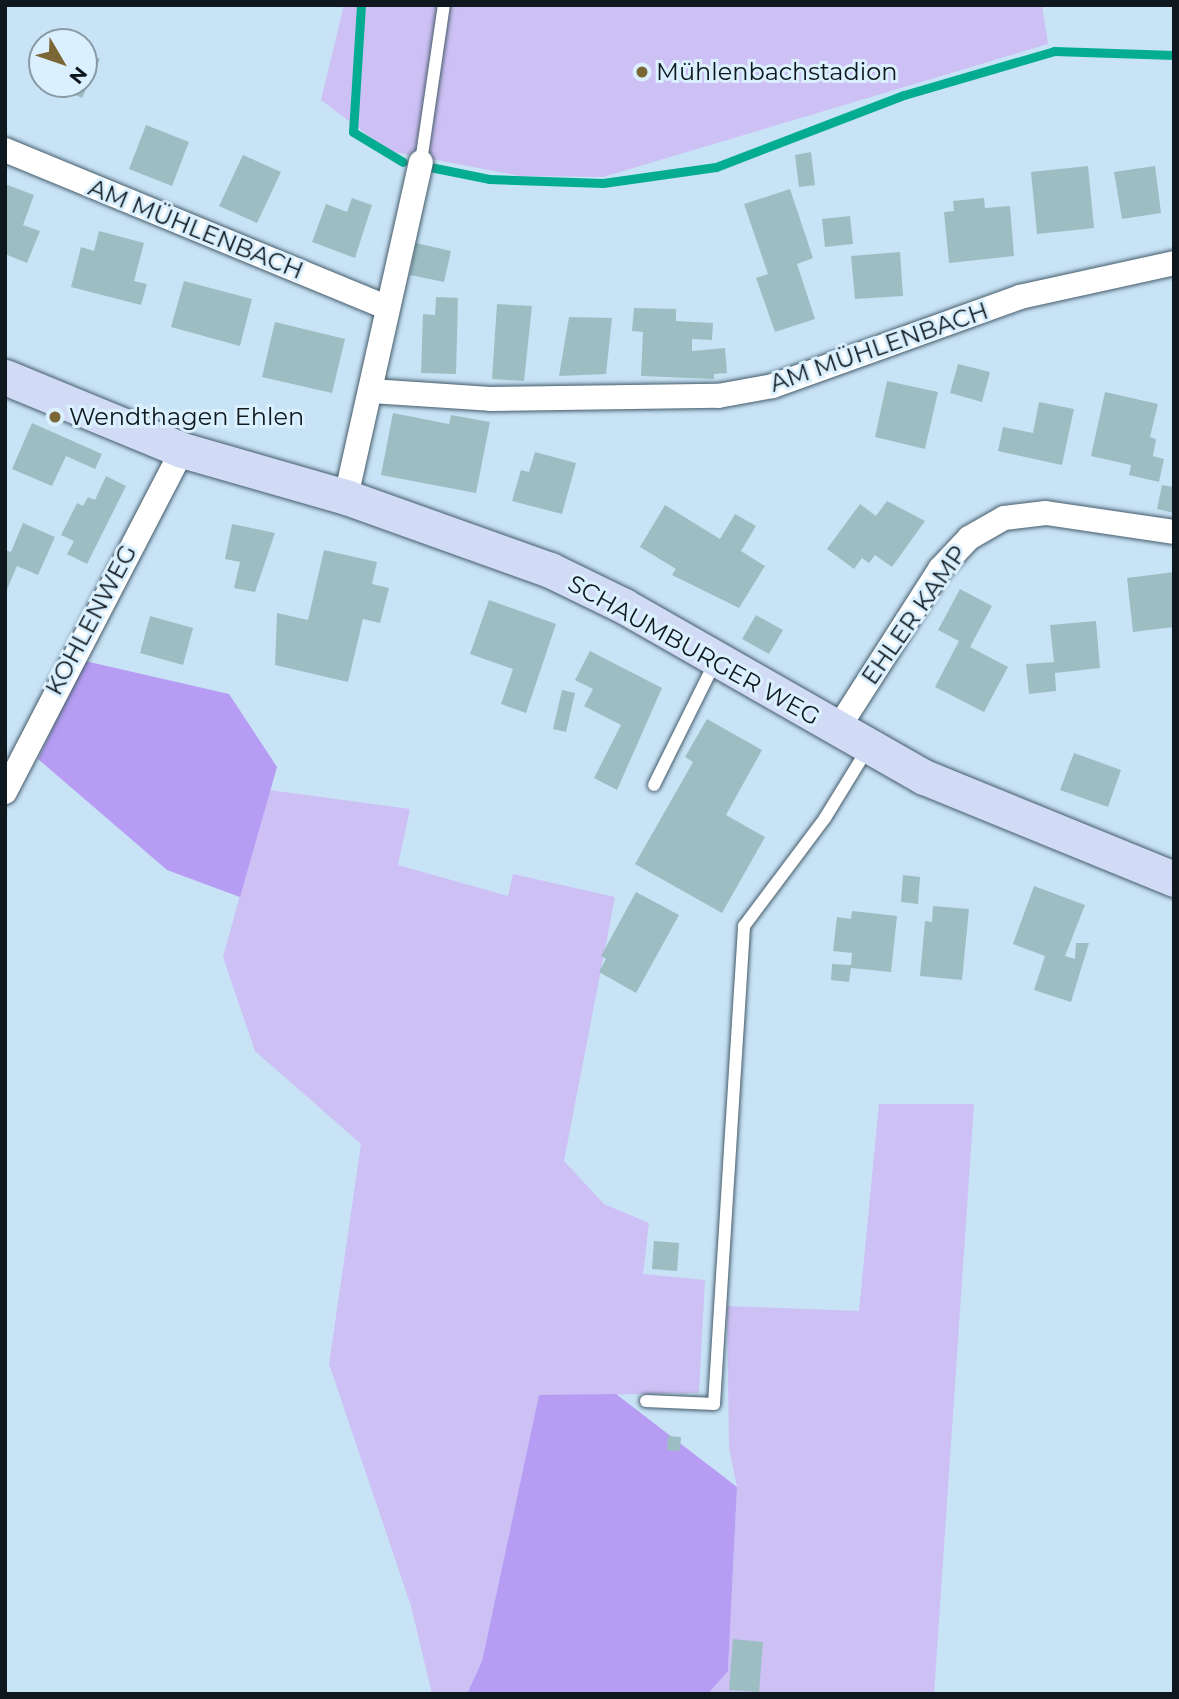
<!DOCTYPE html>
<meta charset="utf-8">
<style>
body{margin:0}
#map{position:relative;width:1179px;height:1699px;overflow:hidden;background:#c8e3f5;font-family:Montserrat,sans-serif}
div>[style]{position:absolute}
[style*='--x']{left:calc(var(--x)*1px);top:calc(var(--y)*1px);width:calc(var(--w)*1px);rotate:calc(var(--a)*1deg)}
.green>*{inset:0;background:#cdc0f4}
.forest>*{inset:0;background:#b69df3}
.stream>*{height:9px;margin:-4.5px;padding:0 4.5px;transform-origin:4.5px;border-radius:4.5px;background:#04ac92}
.building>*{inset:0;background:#9cbec3}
.roads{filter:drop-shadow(0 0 2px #455c6b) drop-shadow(0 0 2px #455c6b)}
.lane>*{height:12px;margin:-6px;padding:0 6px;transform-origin:6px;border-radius:6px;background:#fff}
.street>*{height:24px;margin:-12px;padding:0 12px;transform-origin:12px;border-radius:12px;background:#fff}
.secondary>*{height:35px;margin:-17.5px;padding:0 17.5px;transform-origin:17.5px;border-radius:17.5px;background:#d1dbf5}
.dots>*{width:19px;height:19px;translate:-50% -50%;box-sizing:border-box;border:4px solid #daf0fe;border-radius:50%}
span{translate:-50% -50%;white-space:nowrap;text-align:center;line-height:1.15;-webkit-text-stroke:6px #daf0fe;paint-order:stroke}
.poi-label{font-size:24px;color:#0f181e}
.left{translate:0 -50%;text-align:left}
.street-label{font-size:24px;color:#0f181e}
.frame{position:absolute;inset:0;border:7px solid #0f181e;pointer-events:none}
.north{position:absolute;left:28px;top:28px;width:70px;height:70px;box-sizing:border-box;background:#daf0fe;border:2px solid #899aa4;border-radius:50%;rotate:129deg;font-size:19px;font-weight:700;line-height:28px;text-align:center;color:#0f181e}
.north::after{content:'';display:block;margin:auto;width:24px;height:32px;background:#7b6736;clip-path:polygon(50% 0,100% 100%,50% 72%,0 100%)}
</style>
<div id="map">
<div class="green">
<i style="clip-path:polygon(344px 5px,1042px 5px,1048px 44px,603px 177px,520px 176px,389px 151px,321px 100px)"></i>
<i style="clip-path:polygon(269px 790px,410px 809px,398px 865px,508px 896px,513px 874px,615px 897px,564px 1161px,604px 1204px,649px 1223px,643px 1274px,705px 1280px,699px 1393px,539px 1396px,482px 1661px,467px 1694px,432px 1694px,411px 1606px,329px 1364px,361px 1144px,255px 1051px,223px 957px)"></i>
<i style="clip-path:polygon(879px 1104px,974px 1104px,934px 1694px,708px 1694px,728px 1671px,737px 1487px,729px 1448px,727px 1306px,859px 1311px)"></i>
</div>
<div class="forest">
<i style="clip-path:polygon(85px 661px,229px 694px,277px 767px,240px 897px,167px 870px,38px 759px)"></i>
<i style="clip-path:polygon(616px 1394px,737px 1487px,728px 1671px,708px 1694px,467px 1694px,482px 1661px,539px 1395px)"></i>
</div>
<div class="stream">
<i style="--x:361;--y:5;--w:127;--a:93.6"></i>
<i style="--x:353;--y:132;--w:58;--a:31"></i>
<i style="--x:430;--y:167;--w:60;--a:11.5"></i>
<i style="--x:489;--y:179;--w:114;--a:2"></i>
<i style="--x:603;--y:183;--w:114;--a:-8.1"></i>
<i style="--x:716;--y:167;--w:201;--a:-21"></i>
<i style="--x:904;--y:95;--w:156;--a:-16.3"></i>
<i style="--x:1054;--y:51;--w:120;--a:1.9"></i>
</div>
<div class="building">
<i style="clip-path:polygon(84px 52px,100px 59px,82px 98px,52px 84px,84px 84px)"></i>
<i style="clip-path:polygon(42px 54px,42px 79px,32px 75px)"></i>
<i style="clip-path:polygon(146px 125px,189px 142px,172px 186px,129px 169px)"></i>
<i style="clip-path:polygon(811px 152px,815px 185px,799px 187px,795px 155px)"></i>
<i style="clip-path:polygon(243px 155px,281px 172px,257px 223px,219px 206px)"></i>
<i style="clip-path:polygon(1088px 166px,1094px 228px,1037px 234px,1031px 172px)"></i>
<i style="clip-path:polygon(1155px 166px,1161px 213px,1122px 219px,1114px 172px)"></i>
<i style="clip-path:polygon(5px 184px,34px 195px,23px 225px,40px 231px,27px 263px,5px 254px)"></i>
<i style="clip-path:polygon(790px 189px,813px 258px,797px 264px,815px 319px,775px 332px,756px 278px,768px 274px,744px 204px)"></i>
<i style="clip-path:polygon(352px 198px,372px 205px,355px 258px,312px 242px,326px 204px,347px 212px)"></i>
<i style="clip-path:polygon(984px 198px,985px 208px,1010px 206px,1014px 256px,949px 263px,944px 212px,954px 211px,953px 201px)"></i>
<i style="clip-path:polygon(850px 216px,853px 244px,825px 247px,822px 219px)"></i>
<i style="clip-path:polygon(99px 231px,144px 243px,134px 281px,147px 284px,141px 305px,71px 287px,81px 247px,94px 251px)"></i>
<i style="clip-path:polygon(416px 243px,451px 251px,444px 282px,410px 275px)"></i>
<i style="clip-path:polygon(900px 252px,903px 296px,855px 299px,851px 256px)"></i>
<i style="clip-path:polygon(184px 281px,252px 299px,240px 346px,171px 327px)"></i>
<i style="clip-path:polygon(436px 297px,458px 298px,456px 374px,421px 373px,423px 314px,435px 315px)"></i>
<i style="clip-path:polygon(497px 304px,532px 306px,524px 381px,492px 379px)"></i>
<i style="clip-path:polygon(634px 308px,676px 309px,676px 321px,713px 323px,712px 340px,692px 339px,692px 351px,725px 348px,727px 373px,714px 374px,714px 379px,641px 376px,643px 332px,632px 331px)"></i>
<i style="clip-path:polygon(569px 317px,612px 318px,606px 374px,559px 376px)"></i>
<i style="clip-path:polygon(275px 322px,345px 339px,332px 393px,262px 377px)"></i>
<i style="clip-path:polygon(958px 364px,990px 372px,982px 402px,950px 393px)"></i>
<i style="clip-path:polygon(887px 381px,938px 392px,925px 449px,875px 437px)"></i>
<i style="clip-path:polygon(1105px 392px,1158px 404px,1150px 437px,1156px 439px,1153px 456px,1164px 459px,1159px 482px,1129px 475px,1131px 465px,1091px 456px)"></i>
<i style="clip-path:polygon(1039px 402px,1074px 409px,1062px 465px,998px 451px,1003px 427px,1033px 433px)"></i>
<i style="clip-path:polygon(393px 413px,449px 424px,451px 415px,490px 422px,476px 493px,381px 475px)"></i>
<i style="clip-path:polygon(32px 423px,102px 454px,95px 469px,66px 456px,52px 486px,12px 469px)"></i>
<i style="clip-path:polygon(535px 452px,576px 463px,562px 514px,512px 501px,521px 470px,529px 472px)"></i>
<i style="clip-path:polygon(106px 476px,126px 486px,87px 564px,67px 554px,74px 541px,61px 535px,77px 503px,83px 506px,88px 497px,95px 500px)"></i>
<i style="clip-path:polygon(1162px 485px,1174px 487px,1174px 513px,1157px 509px)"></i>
<i style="clip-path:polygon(887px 501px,925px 521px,892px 567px,875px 555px,869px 563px,862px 558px,854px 569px,827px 549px,860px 504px,876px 516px)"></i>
<i style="clip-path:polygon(665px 505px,720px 539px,735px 514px,756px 526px,741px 551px,765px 566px,739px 608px,672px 575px,676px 569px,640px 547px)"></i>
<i style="clip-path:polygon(23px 523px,55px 537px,38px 575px,17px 566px,5px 594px,5px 550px,11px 552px)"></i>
<i style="clip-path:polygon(232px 524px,275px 533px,255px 592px,234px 588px,240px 562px,225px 559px)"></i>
<i style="clip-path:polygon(324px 550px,377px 562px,372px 584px,389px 588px,380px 623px,363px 619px,348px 682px,275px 665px,277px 613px,308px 620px)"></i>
<i style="clip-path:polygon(1174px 572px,1174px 627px,1133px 632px,1127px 578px)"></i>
<i style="clip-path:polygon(960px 589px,992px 606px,970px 647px,1008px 667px,984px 712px,935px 687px,959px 641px,938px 630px)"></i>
<i style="clip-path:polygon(489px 600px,556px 624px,526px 713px,501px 704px,513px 669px,470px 654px)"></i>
<i style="clip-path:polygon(756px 615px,783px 630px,769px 654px,742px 639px)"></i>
<i style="clip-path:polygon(150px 616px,193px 628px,183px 665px,140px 653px)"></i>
<i style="clip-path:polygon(1096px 621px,1100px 668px,1055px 673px,1056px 691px,1029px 694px,1026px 664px,1054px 662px,1050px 625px)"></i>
<i style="clip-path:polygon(590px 651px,662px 688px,617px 790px,594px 778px,621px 725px,584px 706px,593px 689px,575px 680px)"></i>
<i style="clip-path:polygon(562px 690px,575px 693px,566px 732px,553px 729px)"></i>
<i style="clip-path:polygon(707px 719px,762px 750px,726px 815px,765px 837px,722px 913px,635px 864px,693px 762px,685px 757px)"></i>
<i style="clip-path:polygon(1074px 753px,1121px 770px,1108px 807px,1060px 790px)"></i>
<i style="clip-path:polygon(903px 875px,920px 877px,918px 904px,901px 902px)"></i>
<i style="clip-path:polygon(1034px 886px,1085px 905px,1065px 956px,1075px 959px,1076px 943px,1089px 943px,1071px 1002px,1034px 990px,1045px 956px,1013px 944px)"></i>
<i style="clip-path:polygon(636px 892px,679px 915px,636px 993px,599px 972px,606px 959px,601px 956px)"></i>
<i style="clip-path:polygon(933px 906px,969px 909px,962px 980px,920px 976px,925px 921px,932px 922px)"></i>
<i style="clip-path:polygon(852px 911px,897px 916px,891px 972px,851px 968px,849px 982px,831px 980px,832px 964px,851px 965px,852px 953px,833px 951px,837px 917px,851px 919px)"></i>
<i style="clip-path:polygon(654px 1241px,679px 1243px,677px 1271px,652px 1269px)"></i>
<i style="clip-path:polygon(668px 1436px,681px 1437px,680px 1451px,667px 1450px)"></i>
<i style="clip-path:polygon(733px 1639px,763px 1642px,759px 1692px,729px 1690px)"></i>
</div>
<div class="roads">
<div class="lane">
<i style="--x:421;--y:162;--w:159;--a:-81.7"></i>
<i style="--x:654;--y:785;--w:140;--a:-63.6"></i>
<i style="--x:646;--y:1401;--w:68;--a:2.5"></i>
<i style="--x:714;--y:1404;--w:479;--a:-86.4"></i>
<i style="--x:744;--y:926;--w:135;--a:-53.1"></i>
<i style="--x:825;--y:818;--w:82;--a:-58.4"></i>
</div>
<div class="street">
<i style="--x:5;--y:150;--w:412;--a:22.4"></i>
<i style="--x:371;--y:391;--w:119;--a:3.8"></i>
<i style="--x:490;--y:399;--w:228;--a:-0.8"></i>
<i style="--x:718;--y:396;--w:56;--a:-10.3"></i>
<i style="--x:773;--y:386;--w:263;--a:-19.8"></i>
<i style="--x:1020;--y:297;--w:158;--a:-12.4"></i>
<i style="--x:346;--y:497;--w:343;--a:-77.4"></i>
<i style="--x:837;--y:730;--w:191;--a:-57.4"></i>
<i style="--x:940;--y:569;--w:42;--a:-46.9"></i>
<i style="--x:969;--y:538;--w:40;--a:-29.7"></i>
<i style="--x:1004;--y:518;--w:42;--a:-6.8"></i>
<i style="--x:1046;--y:513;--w:129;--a:8.4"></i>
<i style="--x:5;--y:792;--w:385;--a:-62.6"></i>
</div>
<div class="secondary">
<i style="--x:5;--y:377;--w:191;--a:22.4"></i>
<i style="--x:182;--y:450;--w:171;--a:16"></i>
<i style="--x:346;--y:497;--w:217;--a:19.7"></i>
<i style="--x:550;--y:570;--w:82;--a:25.9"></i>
<i style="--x:624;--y:606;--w:345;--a:29.7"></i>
<i style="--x:924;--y:777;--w:270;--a:22.2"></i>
</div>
</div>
<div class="dots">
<i style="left:642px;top:72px;background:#7b6736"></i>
<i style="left:55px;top:417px;background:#7b6736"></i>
</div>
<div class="poi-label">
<span class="left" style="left:656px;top:72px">Mühlenbachstadion</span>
<span class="left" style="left:69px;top:417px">Wendthagen Ehlen</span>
</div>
<div class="street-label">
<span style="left:196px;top:229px;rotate:22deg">AM MÜHLENBACH</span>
<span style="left:879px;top:347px;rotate:-19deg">AM MÜHLENBACH</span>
<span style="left:914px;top:615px;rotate:-55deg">EHLER KAMP</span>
<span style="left:91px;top:620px;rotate:-62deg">KOHLENWEG</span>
<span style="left:694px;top:650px;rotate:29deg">SCHAUMBURGER WEG</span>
</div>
<div class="frame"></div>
<div class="north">N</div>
</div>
